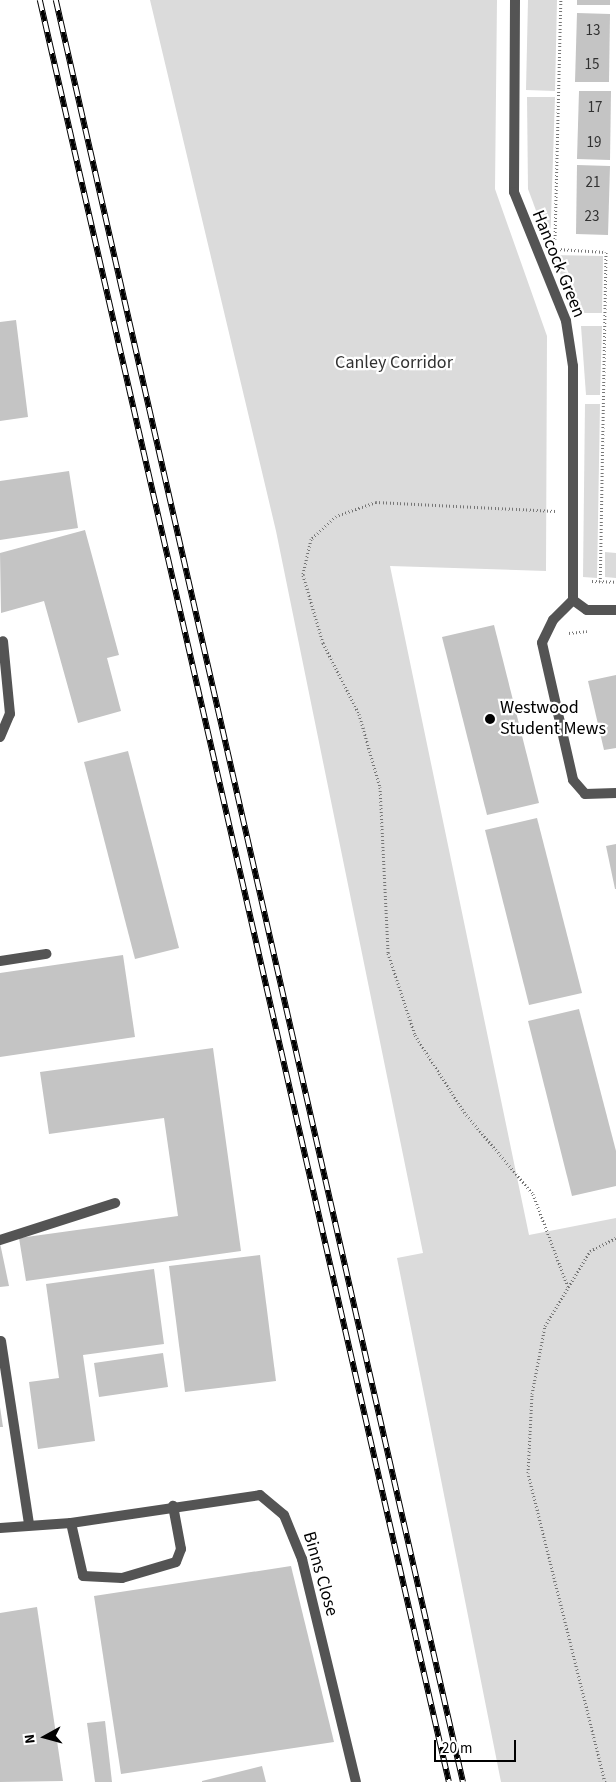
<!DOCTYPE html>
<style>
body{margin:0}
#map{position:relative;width:616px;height:1782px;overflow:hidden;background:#fff;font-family:"Source Sans 3",sans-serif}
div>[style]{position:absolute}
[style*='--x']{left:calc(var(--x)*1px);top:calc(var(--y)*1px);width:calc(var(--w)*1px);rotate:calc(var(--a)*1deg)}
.green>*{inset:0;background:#dbdbdb}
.building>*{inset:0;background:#c4c4c4}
.path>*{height:3px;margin-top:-1.5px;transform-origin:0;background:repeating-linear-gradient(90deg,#767676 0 1px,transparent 0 3.5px)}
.service>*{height:10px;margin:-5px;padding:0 5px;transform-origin:5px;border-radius:5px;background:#545454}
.minor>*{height:10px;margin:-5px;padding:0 5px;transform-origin:5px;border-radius:5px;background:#545454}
.rail>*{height:5.5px;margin-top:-2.75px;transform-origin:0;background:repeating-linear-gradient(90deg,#fff 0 11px,#000 0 22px);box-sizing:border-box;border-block:1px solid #000}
.dots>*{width:14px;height:14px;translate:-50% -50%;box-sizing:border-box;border:2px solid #fff;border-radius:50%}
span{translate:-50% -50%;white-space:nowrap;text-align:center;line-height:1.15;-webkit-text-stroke:4.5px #fff;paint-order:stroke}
.number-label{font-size:15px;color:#313131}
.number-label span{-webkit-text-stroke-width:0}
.street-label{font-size:18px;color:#000}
.park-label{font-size:18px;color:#323232}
.poi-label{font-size:18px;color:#000}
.left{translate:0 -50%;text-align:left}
.north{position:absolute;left:20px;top:1712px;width:50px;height:50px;-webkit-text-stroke:4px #fff;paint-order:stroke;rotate:263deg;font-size:14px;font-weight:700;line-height:20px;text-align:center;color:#000}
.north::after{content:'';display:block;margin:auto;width:18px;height:22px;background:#000;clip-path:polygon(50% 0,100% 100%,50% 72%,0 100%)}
.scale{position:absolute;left:434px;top:1740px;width:82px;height:22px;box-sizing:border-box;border:2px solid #000;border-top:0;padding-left:6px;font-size:15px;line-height:18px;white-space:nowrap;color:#000;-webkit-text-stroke:4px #fff;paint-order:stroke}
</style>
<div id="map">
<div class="green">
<i style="clip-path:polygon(150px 0,497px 0,495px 189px,547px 336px,546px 571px,390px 566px,529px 1235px,616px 1218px,616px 1782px,501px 1782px,397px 1258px,423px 1253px,276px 531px)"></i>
<i style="clip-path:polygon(528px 0,557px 0,555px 91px,526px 90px)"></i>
<i style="clip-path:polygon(527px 97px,555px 97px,550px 248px,528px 189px)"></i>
<i style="clip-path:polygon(552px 255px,603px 256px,602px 313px,578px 313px)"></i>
<i style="clip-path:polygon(581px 326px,602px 326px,600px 395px,586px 395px)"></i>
<i style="clip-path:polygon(585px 404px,600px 404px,597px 578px,583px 577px)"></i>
<i style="clip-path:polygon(605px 552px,616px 553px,616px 578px,605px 577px)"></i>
</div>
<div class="building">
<i style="clip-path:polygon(577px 0,610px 0,610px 5px,577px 5px)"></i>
<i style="clip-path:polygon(577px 13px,610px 14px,609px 82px,575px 82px)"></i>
<i style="clip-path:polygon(579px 91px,611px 91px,610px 160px,577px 159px)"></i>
<i style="clip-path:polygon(577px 165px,610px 166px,608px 235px,576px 234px)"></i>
<i style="clip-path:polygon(16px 320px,28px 417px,0 421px,0 322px)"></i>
<i style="clip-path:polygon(69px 471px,78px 528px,0 540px,0 481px)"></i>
<i style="clip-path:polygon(85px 530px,119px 655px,107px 658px,121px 711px,78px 723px,44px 601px,1px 613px,0 553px)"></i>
<i style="clip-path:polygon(494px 625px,539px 803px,487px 815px,442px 637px)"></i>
<i style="clip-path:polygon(616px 675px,616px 748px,604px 750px,588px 681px)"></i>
<i style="clip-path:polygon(128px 751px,179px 948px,135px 959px,84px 762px)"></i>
<i style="clip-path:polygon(537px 818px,582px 993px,529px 1005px,485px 830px)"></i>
<i style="clip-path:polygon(616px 844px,616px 889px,615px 889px,606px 846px)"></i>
<i style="clip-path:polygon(123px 955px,135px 1037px,0 1057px,0 973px)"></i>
<i style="clip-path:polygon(579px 1009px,616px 1151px,616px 1186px,572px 1196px,528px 1021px)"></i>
<i style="clip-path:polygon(213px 1048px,241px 1251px,26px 1281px,19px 1238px,178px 1216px,164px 1118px,49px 1134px,40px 1072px)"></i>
<i style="clip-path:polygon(0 1243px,9px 1286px,0 1287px)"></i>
<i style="clip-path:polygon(260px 1255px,276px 1381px,185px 1392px,169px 1266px)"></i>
<i style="clip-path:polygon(154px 1269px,164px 1344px,83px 1355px,95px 1441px,38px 1449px,29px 1382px,59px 1378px,46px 1284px)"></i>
<i style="clip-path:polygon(163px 1353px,168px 1387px,99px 1397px,94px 1363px)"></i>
<i style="clip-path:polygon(0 1407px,3px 1427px,0 1427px)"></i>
<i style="clip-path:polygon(291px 1566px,334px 1742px,121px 1774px,94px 1596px)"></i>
<i style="clip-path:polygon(37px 1607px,63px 1781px,0 1782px,0 1613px)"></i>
<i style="clip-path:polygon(105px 1721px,112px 1782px,95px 1782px,87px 1723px)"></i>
<i style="clip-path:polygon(262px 1766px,266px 1782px,202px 1782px,202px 1781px)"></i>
</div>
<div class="path">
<i style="--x:555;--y:239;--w:239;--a:-88.6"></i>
<i style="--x:557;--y:249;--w:49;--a:3.5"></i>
<i style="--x:606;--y:252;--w:329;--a:91"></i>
<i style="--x:555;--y:511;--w:179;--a:-177.1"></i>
<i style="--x:376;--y:502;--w:42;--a:160.7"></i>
<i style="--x:336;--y:516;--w:34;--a:137"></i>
<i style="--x:311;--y:539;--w:37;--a:103"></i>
<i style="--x:303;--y:575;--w:71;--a:73.6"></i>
<i style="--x:323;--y:643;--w:80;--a:63.1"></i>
<i style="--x:359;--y:714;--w:76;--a:74"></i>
<i style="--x:380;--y:787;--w:166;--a:87.2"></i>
<i style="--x:388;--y:953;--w:86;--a:71.8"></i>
<i style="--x:415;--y:1035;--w:91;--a:57.5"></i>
<i style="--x:464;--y:1112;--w:107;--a:49.9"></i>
<i style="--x:533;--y:1194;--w:99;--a:69.4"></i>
<i style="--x:592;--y:581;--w:24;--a:2"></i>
<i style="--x:569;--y:633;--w:18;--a:-6"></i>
<i style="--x:605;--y:1782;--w:318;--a:-104"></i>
<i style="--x:528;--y:1473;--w:79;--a:-87.1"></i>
<i style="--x:532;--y:1394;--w:69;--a:-79.2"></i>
<i style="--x:545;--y:1326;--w:87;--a:-59"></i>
<i style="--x:590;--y:1251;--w:29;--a:-27"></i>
</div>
<div class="service">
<i style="--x:0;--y:737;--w:25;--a:-67"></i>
<i style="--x:10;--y:714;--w:73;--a:-95.5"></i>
<i style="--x:0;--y:961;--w:47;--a:-8.7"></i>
<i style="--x:0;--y:1240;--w:121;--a:-17.8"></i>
<i style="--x:1;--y:1341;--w:186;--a:81.3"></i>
<i style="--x:71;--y:1523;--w:54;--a:77.2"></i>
<i style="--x:83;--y:1576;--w:39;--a:3"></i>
<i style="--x:122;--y:1578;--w:56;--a:-16.5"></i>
<i style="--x:176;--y:1562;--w:14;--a:-69"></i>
<i style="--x:181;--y:1549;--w:44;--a:-100.5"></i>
</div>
<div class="minor">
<i style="--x:515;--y:0;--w:192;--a:90.3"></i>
<i style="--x:514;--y:192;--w:139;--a:68"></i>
<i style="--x:566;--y:321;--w:46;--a:81.2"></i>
<i style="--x:573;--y:366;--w:234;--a:90"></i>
<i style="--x:573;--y:600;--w:28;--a:135"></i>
<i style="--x:553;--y:620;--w:25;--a:116"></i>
<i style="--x:542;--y:643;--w:140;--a:77.2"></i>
<i style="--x:573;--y:780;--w:18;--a:49"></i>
<i style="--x:585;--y:794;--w:31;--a:-2"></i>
<i style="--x:573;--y:600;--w:17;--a:36"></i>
<i style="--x:587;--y:610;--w:29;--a:0"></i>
<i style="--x:0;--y:1528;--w:71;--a:-4"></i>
<i style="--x:71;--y:1523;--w:191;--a:-8.4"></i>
<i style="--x:260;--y:1495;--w:31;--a:40"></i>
<i style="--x:284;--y:1515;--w:48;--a:67.8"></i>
<i style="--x:302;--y:1559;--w:229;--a:76.4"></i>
</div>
<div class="rail">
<i style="--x:40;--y:0;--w:1828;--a:77.07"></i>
<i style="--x:56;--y:0;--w:1828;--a:77.13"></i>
</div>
<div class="dots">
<i style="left:490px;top:719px;background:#000"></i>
</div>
<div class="number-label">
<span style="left:593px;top:31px">13</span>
<span style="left:592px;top:65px">15</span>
<span style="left:595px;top:108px">17</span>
<span style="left:594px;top:143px">19</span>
<span style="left:593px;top:183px">21</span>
<span style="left:592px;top:217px">23</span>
</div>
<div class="street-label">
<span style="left:558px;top:264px;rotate:68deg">Hancock Green</span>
<span style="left:320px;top:1574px;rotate:74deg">Binns Close</span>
</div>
<div class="park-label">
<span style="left:394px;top:363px">Canley Corridor</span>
</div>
<div class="poi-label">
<span class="left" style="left:500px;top:719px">Westwood<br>Student Mews</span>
</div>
<div class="north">N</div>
<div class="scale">20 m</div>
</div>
